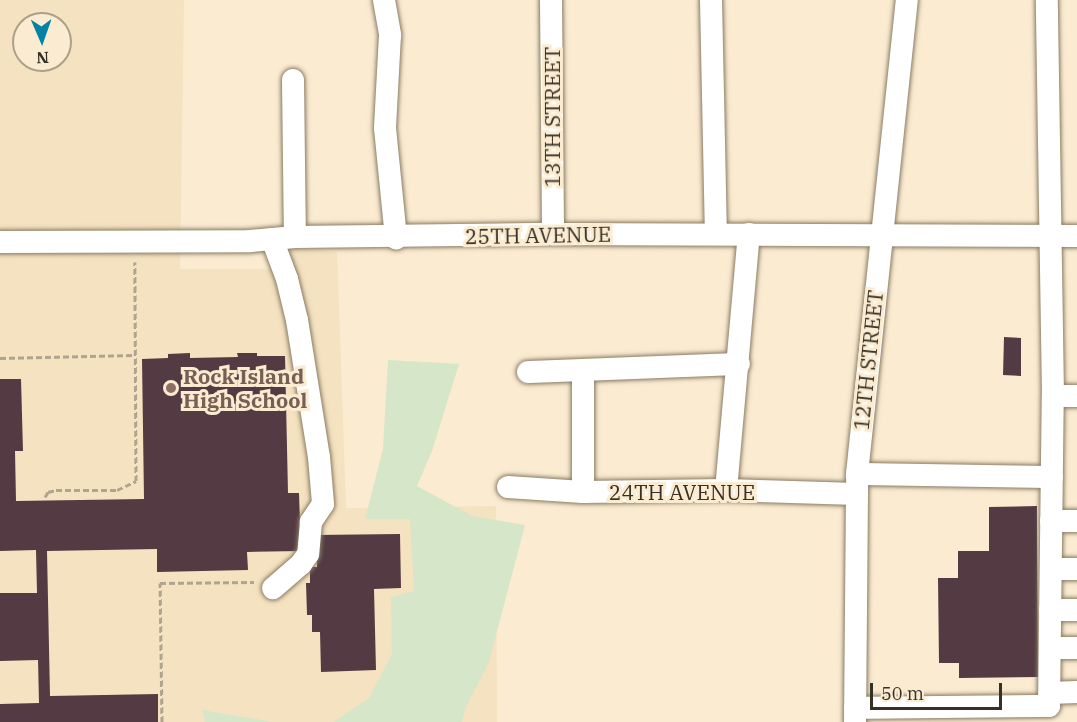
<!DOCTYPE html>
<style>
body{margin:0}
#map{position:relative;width:1077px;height:722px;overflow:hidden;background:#faebd1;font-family:"IBM Plex Serif",serif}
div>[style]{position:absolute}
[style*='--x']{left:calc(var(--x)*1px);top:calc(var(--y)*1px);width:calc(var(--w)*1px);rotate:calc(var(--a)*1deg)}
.built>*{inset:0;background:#f4e2c0}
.green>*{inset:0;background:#d5e6c9}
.building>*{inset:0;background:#533a43}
.path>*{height:3px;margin-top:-1.5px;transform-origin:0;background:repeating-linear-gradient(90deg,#afa490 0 6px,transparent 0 9px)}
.roads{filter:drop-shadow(0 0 2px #8a7c64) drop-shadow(0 0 2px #8a7c64)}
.minor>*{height:22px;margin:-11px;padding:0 11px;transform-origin:11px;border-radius:11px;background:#fff}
.dots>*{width:16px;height:16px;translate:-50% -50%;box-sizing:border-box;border:3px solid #faebd1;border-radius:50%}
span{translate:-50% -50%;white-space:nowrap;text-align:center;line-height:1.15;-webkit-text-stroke:6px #faebd1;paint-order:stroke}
.street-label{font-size:21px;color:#363026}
.education-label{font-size:21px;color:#785e54;font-weight:700}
.left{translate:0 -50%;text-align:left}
.north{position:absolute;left:12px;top:12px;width:60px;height:60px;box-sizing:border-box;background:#faebd1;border:2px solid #aca08d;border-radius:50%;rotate:178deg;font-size:16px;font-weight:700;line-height:24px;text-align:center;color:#363026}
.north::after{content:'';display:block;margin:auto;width:21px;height:27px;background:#0382a6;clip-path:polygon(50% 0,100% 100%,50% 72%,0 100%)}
.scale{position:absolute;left:870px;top:683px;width:132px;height:27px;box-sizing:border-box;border:3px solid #363026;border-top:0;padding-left:8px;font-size:18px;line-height:21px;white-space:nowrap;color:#363026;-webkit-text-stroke:4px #faebd1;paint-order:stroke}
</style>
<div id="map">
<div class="built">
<i style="clip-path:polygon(evenodd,0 0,184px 0,180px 269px,270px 269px,295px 249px,337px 252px,346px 508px,496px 506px,497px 722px,0 722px,0 0,24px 24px,60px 24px,60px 60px,24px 60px,24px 24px)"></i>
</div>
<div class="green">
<i style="clip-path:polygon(388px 360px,459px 364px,432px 451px,417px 486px,472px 516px,525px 525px,489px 662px,465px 709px,462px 722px,334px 722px,369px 698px,392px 654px,391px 597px,414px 591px,410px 519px,365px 519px,383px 449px)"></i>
<i style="clip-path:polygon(202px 710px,273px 722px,205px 722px)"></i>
</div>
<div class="building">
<i style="clip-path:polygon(1004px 337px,1021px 338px,1021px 376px,1003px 375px)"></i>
<i style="clip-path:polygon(190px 353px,190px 358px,238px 357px,237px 353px,257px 353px,257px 356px,285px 356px,288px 493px,299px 493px,301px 551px,247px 552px,248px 570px,157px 572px,157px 549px,47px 551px,50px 696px,158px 694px,158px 722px,0 722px,0 704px,39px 703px,38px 660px,0 661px,0 593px,37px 593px,36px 550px,0 551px,0 379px,21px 379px,23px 451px,15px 451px,16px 501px,144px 499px,142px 359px,168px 358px,168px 354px)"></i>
<i style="clip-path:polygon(1037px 506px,1038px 677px,959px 678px,959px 663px,939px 663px,938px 578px,958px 578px,958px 551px,989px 551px,989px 507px)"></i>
<i style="clip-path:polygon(400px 534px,401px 588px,374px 589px,376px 670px,321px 672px,320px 632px,312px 632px,312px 615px,307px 615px,306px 583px,310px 583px,310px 567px,317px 567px,317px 535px)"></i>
</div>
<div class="path">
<i style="--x:0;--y:358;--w:135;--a:-1.3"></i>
<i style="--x:45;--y:497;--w:6;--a:-59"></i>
<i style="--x:48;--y:492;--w:8;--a:-14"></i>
<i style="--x:56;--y:490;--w:61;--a:0"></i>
<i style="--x:117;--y:490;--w:21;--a:-25"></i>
<i style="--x:136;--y:481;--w:219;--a:-90.3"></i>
<i style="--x:162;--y:722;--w:139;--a:-90.8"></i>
<i style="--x:160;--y:583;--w:94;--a:-0.6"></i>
</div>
<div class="roads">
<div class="minor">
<i style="--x:384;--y:0;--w:36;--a:80"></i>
<i style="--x:390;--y:35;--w:93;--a:93.1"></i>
<i style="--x:385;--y:128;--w:111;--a:84.3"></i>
<i style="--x:551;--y:0;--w:234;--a:89.5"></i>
<i style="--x:711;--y:0;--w:234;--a:88.8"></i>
<i style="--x:293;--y:80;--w:157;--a:89.3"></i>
<i style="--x:272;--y:239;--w:43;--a:69.4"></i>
<i style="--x:287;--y:279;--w:42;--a:76.3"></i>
<i style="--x:297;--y:320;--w:139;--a:80.9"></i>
<i style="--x:319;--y:457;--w:47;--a:85.1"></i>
<i style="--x:323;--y:504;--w:22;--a:124"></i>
<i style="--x:311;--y:522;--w:32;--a:95"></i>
<i style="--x:308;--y:554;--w:12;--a:125"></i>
<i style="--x:301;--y:564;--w:37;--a:139"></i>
<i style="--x:0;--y:242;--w:250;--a:-0.2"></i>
<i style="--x:250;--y:241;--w:45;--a:-5.1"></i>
<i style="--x:295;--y:237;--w:258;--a:-0.7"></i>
<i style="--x:553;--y:234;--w:524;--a:0.22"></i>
<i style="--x:583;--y:370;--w:122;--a:90"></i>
<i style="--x:528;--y:372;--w:211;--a:-2.2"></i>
<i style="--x:1053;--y:396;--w:24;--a:0"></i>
<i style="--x:857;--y:474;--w:195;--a:0.9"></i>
<i style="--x:508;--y:487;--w:75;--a:3.8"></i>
<i style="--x:583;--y:492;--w:143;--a:-0.8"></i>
<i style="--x:726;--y:490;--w:131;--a:1.7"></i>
<i style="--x:726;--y:490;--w:257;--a:-84.9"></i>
<i style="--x:1051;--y:521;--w:26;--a:0"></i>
<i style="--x:1051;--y:569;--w:26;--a:0"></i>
<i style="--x:1050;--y:610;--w:27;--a:0"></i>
<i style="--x:1050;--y:648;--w:27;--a:0"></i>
<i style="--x:1050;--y:693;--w:27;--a:-2"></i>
<i style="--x:855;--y:708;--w:194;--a:-0.6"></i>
<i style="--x:1049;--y:706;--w:310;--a:-89.3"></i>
<i style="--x:1053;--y:396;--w:396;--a:-90.9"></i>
<i style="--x:855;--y:722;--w:248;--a:-89.5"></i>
<i style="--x:857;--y:474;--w:477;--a:-84"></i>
</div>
</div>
<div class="dots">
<i style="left:171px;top:388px;background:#8d6e63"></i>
</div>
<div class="street-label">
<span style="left:552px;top:117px;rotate:-90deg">13TH STREET</span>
<span style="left:538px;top:235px;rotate:-1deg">25TH AVENUE</span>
<span style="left:868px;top:360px;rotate:-84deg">12TH STREET</span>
<span style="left:682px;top:492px">24TH AVENUE</span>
</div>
<div class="education-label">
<span class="left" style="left:183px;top:388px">Rock Island<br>High School</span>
</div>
<div class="north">N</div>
<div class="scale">50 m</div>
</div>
